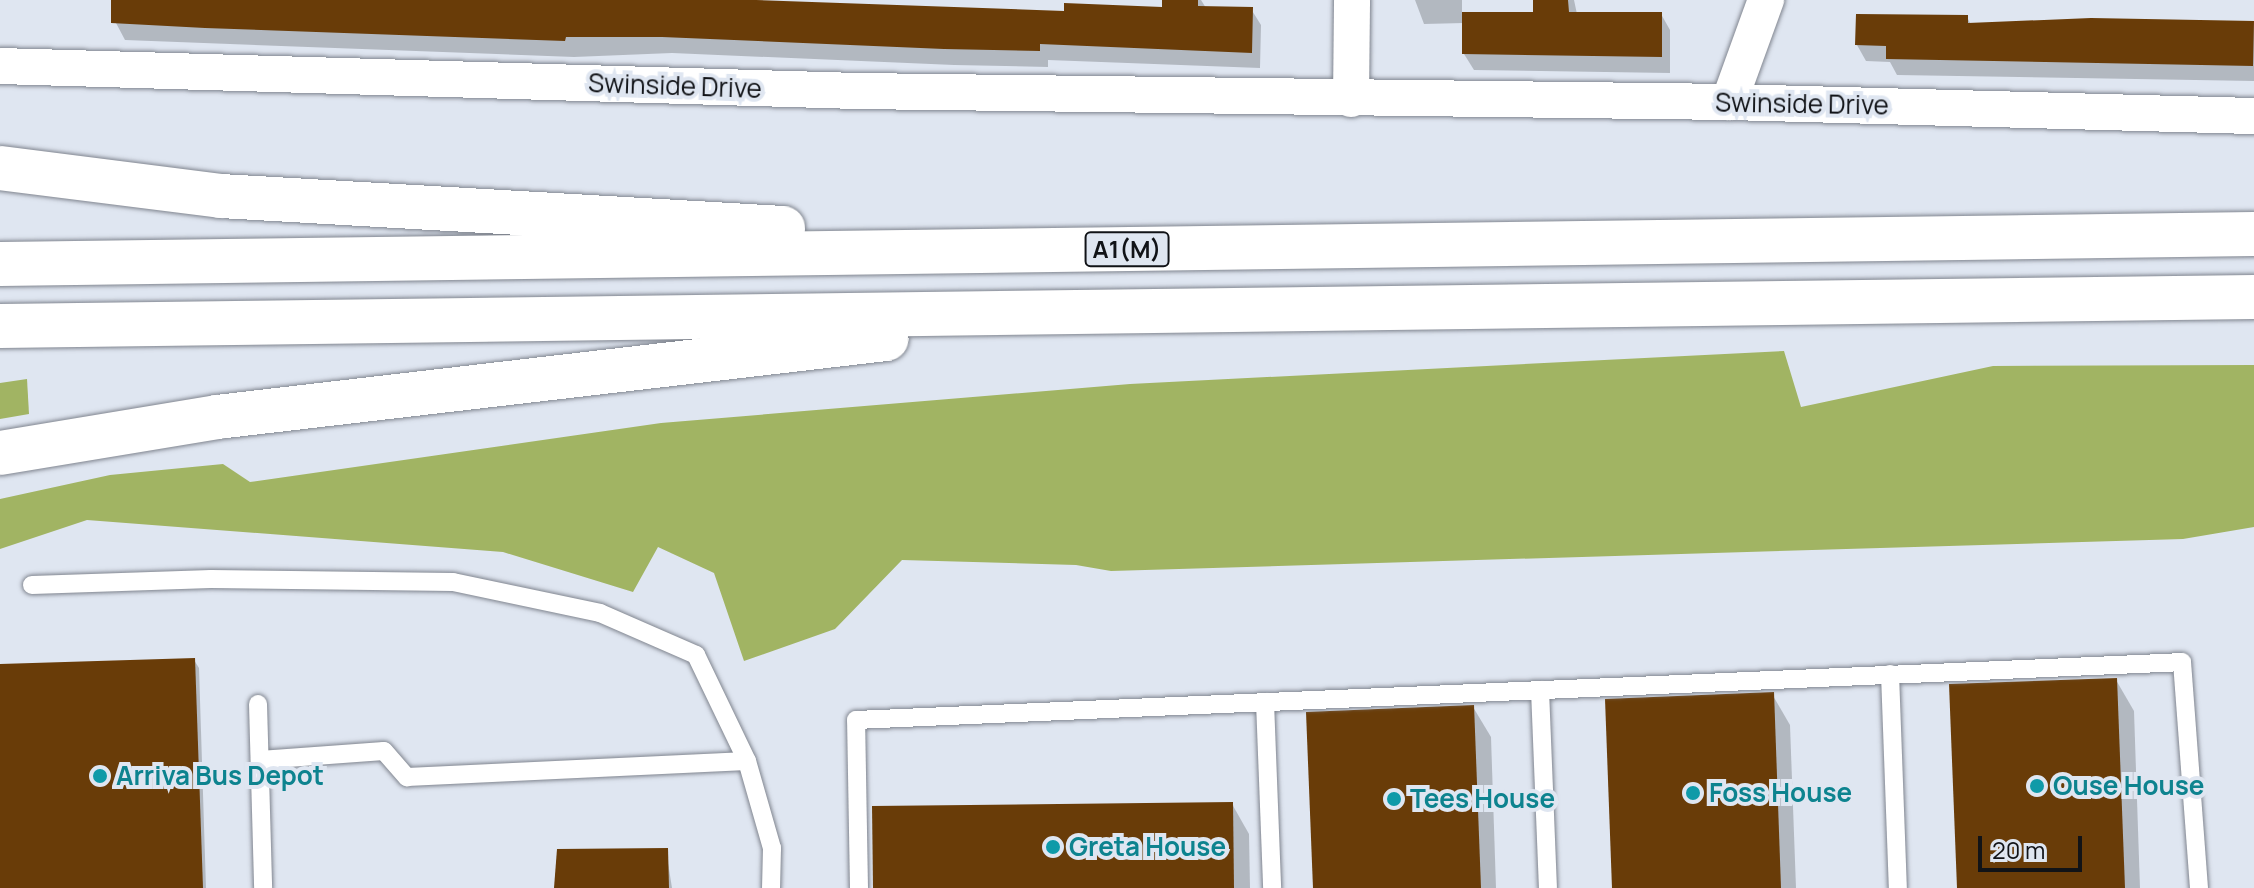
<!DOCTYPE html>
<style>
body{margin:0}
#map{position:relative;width:2254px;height:888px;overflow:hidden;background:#dfe6f1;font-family:Manrope,sans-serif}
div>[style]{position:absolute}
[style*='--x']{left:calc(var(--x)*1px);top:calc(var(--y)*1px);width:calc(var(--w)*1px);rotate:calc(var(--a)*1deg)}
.forest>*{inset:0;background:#a1b463}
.shadow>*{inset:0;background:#0003}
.building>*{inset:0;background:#693c08}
.roads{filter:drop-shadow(0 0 2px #80858f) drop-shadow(0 0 2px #80858f)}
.lane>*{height:18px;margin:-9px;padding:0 9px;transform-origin:9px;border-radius:9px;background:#fff}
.street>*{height:36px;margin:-18px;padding:0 18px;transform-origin:18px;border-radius:18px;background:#fff}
.highway>*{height:44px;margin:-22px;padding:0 22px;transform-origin:22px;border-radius:22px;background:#fff}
.dots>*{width:22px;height:22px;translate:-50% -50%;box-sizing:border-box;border:4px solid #dfe6f1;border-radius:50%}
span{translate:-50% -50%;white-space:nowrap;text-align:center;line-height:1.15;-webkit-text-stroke:8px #dfe6f1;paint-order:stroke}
.shield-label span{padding:2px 6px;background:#dfe6f1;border:2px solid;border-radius:6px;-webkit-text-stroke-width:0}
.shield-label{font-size:24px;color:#111317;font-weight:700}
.street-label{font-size:26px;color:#111317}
.culture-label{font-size:26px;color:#0d838f;font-weight:700}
.left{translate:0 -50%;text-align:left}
.scale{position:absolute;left:1978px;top:836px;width:104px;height:36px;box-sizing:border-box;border:4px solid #111317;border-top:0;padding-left:10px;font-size:24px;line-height:28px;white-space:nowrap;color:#111317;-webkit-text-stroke:6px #dfe6f1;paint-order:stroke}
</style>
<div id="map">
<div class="forest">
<i style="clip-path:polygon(1784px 351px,1801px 407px,1993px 366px,2254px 365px,2254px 527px,2183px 539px,1111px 571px,1076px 565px,902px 560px,835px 629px,744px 661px,714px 573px,658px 547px,633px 592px,503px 552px,87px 520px,0 549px,0 499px,110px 475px,223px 464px,250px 482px,661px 423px,1130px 384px)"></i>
<i style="clip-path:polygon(27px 379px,29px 414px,0 419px,0 383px)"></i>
</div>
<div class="shadow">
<i style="clip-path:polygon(117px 0,648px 0,1066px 13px,1164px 9px,1164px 0,1201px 0,1206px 8px,1251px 9px,1261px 25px,1260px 68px,1048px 60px,1048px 67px,954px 65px,672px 53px,574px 57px,125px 40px,116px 23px)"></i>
<i style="clip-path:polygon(1415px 0,1462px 0,1462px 14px,1535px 14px,1535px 0,1574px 0,1577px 14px,1661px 14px,1670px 30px,1670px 73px,1474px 70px,1464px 54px,1464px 23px,1424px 24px)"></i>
<i style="clip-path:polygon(1967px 17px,1971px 25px,2254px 23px,2254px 81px,1897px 75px,1890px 62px,1866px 61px,1857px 45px)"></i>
<i style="clip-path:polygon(194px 660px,199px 668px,206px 888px,0 888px,0 666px)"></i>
<i style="clip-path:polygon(2116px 680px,2134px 711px,2140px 888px,1959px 888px)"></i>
<i style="clip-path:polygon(1772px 694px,1790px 725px,1796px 888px,1614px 888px)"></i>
<i style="clip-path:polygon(1473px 707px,1491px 737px,1496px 888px,1315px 888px)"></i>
<i style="clip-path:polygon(1232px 804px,1249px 834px,1250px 888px,875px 888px)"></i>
<i style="clip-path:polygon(666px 850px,672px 888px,556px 888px)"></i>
</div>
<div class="building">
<i style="clip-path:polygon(111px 0,756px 0,1064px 11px,1064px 3px,1162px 7px,1162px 0,1198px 0,1198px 6px,1253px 7px,1252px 53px,1040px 44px,1040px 51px,944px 49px,662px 37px,566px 37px,565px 41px,205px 28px,111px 23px)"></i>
<i style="clip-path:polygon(1533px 0,1568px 0,1569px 12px,1662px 12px,1662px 57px,1462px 54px,1462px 12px,1533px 12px)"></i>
<i style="clip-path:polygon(1856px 14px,1968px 15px,1968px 23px,2091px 18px,2254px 21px,2253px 66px,1886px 59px,1886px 46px,1855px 45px)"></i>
<i style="clip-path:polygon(195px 658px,203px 888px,0 888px,0 664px)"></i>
<i style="clip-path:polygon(2117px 678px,2125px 888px,1957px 888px,1949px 684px)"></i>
<i style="clip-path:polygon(1774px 692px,1781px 888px,1612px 888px,1605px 699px)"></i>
<i style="clip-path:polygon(1474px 705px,1481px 888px,1313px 888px,1306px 712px)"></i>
<i style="clip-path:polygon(1233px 802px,1234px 888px,873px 888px,872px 806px)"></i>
<i style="clip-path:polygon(668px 848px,669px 888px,554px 888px,557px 849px)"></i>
</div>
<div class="roads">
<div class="lane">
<i style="--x:32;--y:585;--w:179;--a:-1.9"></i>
<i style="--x:211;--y:579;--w:242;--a:0.7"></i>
<i style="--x:453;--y:582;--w:150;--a:11.9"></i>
<i style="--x:600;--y:613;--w:105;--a:23.6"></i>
<i style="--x:696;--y:655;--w:118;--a:64.3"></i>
<i style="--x:747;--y:761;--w:91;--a:74"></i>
<i style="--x:772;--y:848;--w:40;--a:91.4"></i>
<i style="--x:1890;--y:674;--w:214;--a:87.9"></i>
<i style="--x:1540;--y:690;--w:198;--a:87.7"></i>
<i style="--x:1265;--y:702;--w:186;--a:87.8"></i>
<i style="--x:258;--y:704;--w:184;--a:88.4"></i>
<i style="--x:260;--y:760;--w:124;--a:-4.2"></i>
<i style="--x:384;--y:751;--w:35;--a:49"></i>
<i style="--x:407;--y:777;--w:340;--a:-2.7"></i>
<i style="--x:859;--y:888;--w:168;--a:-91"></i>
<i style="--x:856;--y:720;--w:1327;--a:-2.5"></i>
<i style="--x:2182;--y:662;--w:227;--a:85.7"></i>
</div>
<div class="street">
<i style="--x:0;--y:66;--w:856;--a:1.67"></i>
<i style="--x:856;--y:91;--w:873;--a:0.72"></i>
<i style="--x:1729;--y:102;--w:525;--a:1.53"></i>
<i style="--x:1351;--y:99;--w:99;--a:-89.4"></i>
<i style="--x:1729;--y:102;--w:109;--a:-70.1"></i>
</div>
<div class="highway">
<i style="--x:0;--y:168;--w:223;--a:7.2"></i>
<i style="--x:221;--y:196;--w:563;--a:3.26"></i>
<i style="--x:0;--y:264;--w:2254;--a:-0.76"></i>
<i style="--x:0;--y:326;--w:2254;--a:-0.74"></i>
<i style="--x:0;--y:453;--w:220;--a:-9.4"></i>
<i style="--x:217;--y:417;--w:674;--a:-6.65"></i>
</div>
</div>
<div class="dots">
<i style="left:100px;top:776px;background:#0f9aa8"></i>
<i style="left:2037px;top:786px;background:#0f9aa8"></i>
<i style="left:1693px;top:793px;background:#0f9aa8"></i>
<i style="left:1394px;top:799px;background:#0f9aa8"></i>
<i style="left:1053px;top:847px;background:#0f9aa8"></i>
</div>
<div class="shield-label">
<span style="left:1127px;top:249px">A1(M)</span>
</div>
<div class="street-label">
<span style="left:675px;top:86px;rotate:2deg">Swinside Drive</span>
<span style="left:1802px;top:104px;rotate:1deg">Swinside Drive</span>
</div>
<div class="culture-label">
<span class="left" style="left:116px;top:776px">Arriva Bus Depot</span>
<span class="left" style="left:2053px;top:786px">Ouse House</span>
<span class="left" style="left:1709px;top:793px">Foss House</span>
<span class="left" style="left:1410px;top:799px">Tees House</span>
<span class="left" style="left:1069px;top:847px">Greta House</span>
</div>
<div class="scale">20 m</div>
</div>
